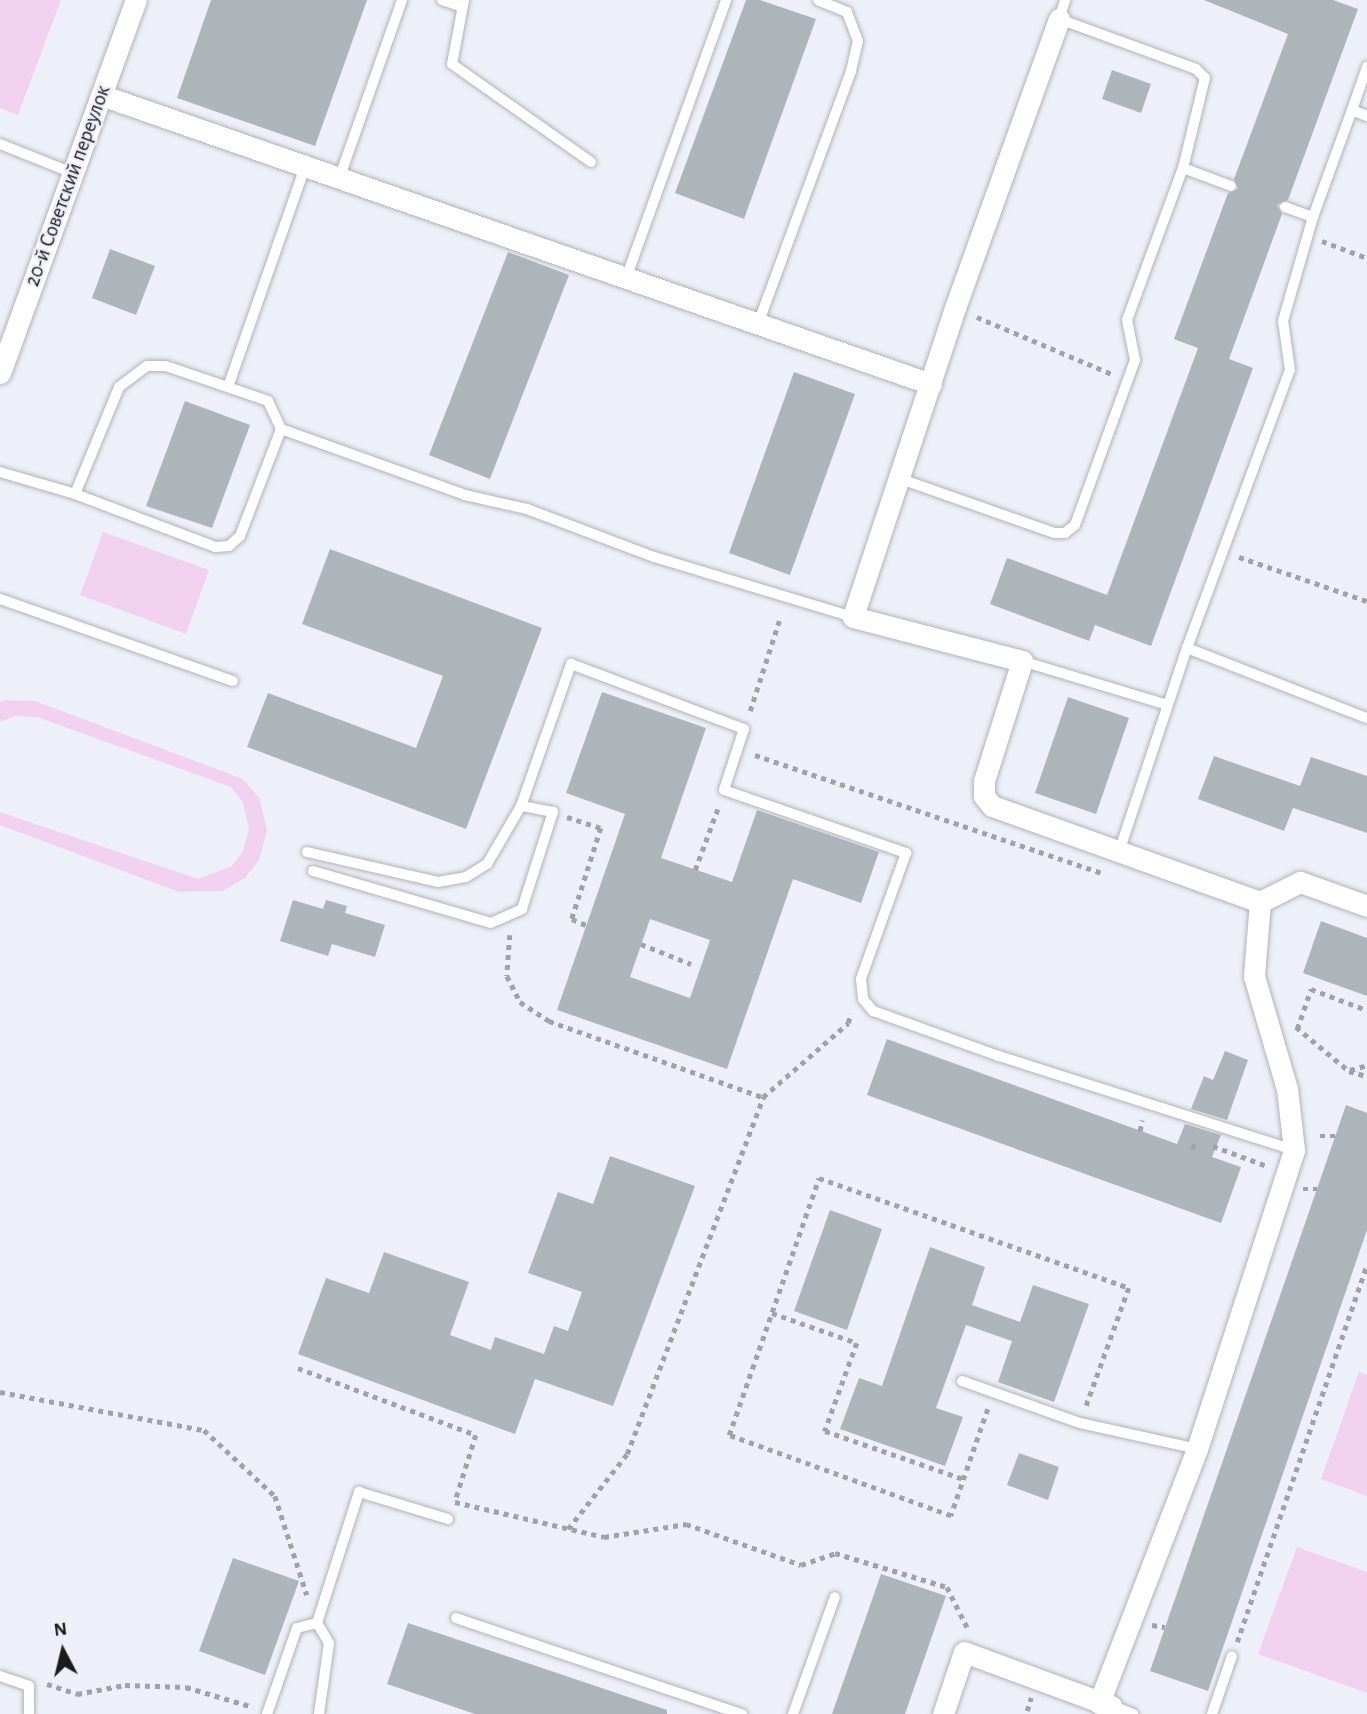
<!DOCTYPE html>
<meta charset="utf-8">
<style>
body{margin:0}
#map{position:relative;width:1367px;height:1714px;overflow:hidden;background:#edf0f8;font-family:"Alegreya Sans",sans-serif}
div>[style]{position:absolute}
[style*='--x']{left:calc(var(--x)*1px);top:calc(var(--y)*1px);width:calc(var(--w)*1px);rotate:calc(var(--a)*1deg)}
.green>*{inset:0;background:#f2d1f0}
.building>*{inset:0;background:#adb5bb}
.path>*{height:4.5px;margin-top:-2.25px;transform-origin:0;background:repeating-linear-gradient(90deg,#a0a2a8 0 5px,transparent 0 10px)}
.roads{filter:drop-shadow(0 0 2px #b0b3bb) drop-shadow(0 0 2px #b0b3bb)}
.lane>*{height:10px;margin:-5px;padding:0 5px;transform-origin:5px;border-radius:5px;background:#fff}
.street>*{height:21px;margin:-10.5px;padding:0 10.5px;transform-origin:10.5px;border-radius:10.5px;background:#fff}
span{translate:-50% -50%;white-space:nowrap;text-align:center;line-height:1.15;-webkit-text-stroke:5px #edf0f8;paint-order:stroke}
.street-label{font-size:21px;color:#1a1b1e}
.north{position:absolute;left:28px;top:1616px;width:70px;height:70px;-webkit-text-stroke:5px #edf0f8;paint-order:stroke;rotate:353deg;font-size:19px;font-weight:700;line-height:28px;text-align:center;color:#1a1b1e}
.north::after{content:'';display:block;margin:auto;width:24px;height:32px;background:#1a1b1e;clip-path:polygon(50% 0,100% 100%,50% 72%,0 100%)}
</style>
<div id="map">
<div class="green">
<i style="clip-path:polygon(0 0,61px 0,18px 115px,0 108px)"></i>
<i style="clip-path:polygon(103px 532px,209px 570px,186px 634px,80px 595px)"></i>
<i style="clip-path:polygon(7px 700px,35px 701px,243px 779px,260px 799px,267px 831px,259px 860px,245px 878px,223px 891px,179px 892px,0 825px,0 812px,198px 879px,232px 866px,243px 851px,249px 829px,243px 803px,231px 787px,37px 717px,15px 716px,0 722px,0 702px)"></i>
<i style="clip-path:polygon(1359px 1372px,1367px 1375px,1367px 1496px,1321px 1479px)"></i>
<i style="clip-path:polygon(1297px 1547px,1367px 1572px,1367px 1693px,1258px 1654px)"></i>
</div>
<div class="building">
<i style="clip-path:polygon(211px 0,367px 0,315px 146px,177px 98px)"></i>
<i style="clip-path:polygon(746px 0,760px 0,816px 19px,744px 219px,675px 193px)"></i>
<i style="clip-path:polygon(1204px 0,1333px 0,1358px 9px,1288px 200px,1277px 205px,1282px 214px,1229px 359px,1253px 368px,1151px 646px,1095px 625px,1089px 641px,990px 604px,1007px 558px,1107px 595px,1198px 348px,1174px 339px,1228px 193px,1238px 189px,1234px 179px,1288px 34px)"></i>
<i style="clip-path:polygon(1112px 70px,1151px 84px,1141px 113px,1102px 99px)"></i>
<i style="clip-path:polygon(110px 249px,155px 266px,136px 315px,92px 298px)"></i>
<i style="clip-path:polygon(508px 252px,569px 275px,490px 479px,429px 455px)"></i>
<i style="clip-path:polygon(794px 372px,855px 394px,790px 575px,729px 553px)"></i>
<i style="clip-path:polygon(185px 401px,250px 425px,212px 528px,146px 506px)"></i>
<i style="clip-path:polygon(330px 549px,542px 628px,466px 829px,247px 747px,268px 693px,416px 748px,443px 676px,302px 624px)"></i>
<i style="clip-path:polygon(evenodd,602px 692px,706px 728px,661px 858px,732px 882px,757px 810px,879px 852px,861px 903px,793px 879px,727px 1069px,557px 1010px,625px 814px,566px 793px,602px 692px,650px 919px,710px 940px,690px 998px,630px 977px,650px 919px)"></i>
<i style="clip-path:polygon(1068px 697px,1129px 718px,1096px 814px,1035px 793px)"></i>
<i style="clip-path:polygon(1214px 756px,1300px 786px,1311px 757px,1367px 776px,1367px 833px,1293px 808px,1284px 831px,1198px 799px)"></i>
<i style="clip-path:polygon(293px 900px,323px 909px,326px 900px,347px 906px,345px 913px,385px 925px,375px 957px,332px 944px,328px 956px,280px 941px)"></i>
<i style="clip-path:polygon(1321px 921px,1367px 938px,1367px 996px,1303px 973px)"></i>
<i style="clip-path:polygon(887px 1039px,1177px 1144px,1185px 1124px,1221px 1135px,1212px 1157px,1241px 1167px,1221px 1223px,867px 1095px)"></i>
<i style="clip-path:polygon(1225px 1051px,1248px 1060px,1227px 1120px,1191px 1109px,1204px 1076px,1213px 1080px)"></i>
<i style="clip-path:polygon(1346px 1105px,1367px 1113px,1367px 1230px,1208px 1691px,1150px 1671px)"></i>
<i style="clip-path:polygon(610px 1156px,695px 1186px,613px 1406px,535px 1379px,515px 1434px,298px 1354px,326px 1278px,369px 1293px,384px 1252px,469px 1282px,450px 1335px,491px 1350px,495px 1337px,544px 1354px,554px 1326px,568px 1331px,582px 1292px,528px 1273px,558px 1192px,593px 1204px)"></i>
<i style="clip-path:polygon(830px 1210px,882px 1229px,847px 1330px,794px 1311px)"></i>
<i style="clip-path:polygon(930px 1247px,985px 1267px,972px 1305px,1020px 1322px,1033px 1285px,1089px 1304px,1054px 1402px,998px 1382px,1012px 1341px,966px 1325px,936px 1408px,963px 1417px,945px 1466px,840px 1429px,859px 1378px,882px 1386px)"></i>
<i style="clip-path:polygon(1019px 1453px,1059px 1467px,1048px 1500px,1007px 1485px)"></i>
<i style="clip-path:polygon(233px 1558px,299px 1581px,265px 1675px,199px 1651px)"></i>
<i style="clip-path:polygon(881px 1574px,946px 1596px,905px 1714px,832px 1714px)"></i>
<i style="clip-path:polygon(408px 1623px,667px 1710px,667px 1714px,475px 1714px,387px 1684px)"></i>
</div>
<div class="path">
<i style="--x:1322;--y:241;--w:48;--a:20.7"></i>
<i style="--x:977;--y:317;--w:149;--a:22.9"></i>
<i style="--x:1239;--y:557;--w:135;--a:19"></i>
<i style="--x:750;--y:711;--w:95;--a:-72.1"></i>
<i style="--x:755;--y:755;--w:366;--a:18.8"></i>
<i style="--x:567;--y:817;--w:36;--a:18"></i>
<i style="--x:601;--y:828;--w:96;--a:107.7"></i>
<i style="--x:572;--y:919;--w:15;--a:23"></i>
<i style="--x:695;--y:870;--w:69;--a:-69.7"></i>
<i style="--x:510;--y:935;--w:41;--a:94.2"></i>
<i style="--x:507;--y:976;--w:29;--a:63"></i>
<i style="--x:520;--y:1002;--w:35;--a:33"></i>
<i style="--x:549;--y:1021;--w:227;--a:19.6"></i>
<i style="--x:641;--y:944;--w:54;--a:21.8"></i>
<i style="--x:1296;--y:1027;--w:69;--a:39.7"></i>
<i style="--x:1349;--y:1071;--w:19;--a:16"></i>
<i style="--x:1297;--y:1029;--w:42;--a:-70.7"></i>
<i style="--x:1311;--y:989;--w:60;--a:20.6"></i>
<i style="--x:1350;--y:1070;--w:18;--a:-16"></i>
<i style="--x:1140;--y:1131;--w:11;--a:-80"></i>
<i style="--x:1320;--y:1136;--w:15;--a:0"></i>
<i style="--x:1213;--y:1146;--w:58;--a:20.3"></i>
<i style="--x:1192;--y:1149;--w:10;--a:-66"></i>
<i style="--x:1303;--y:1189;--w:14;--a:0"></i>
<i style="--x:772;--y:1313;--w:90;--a:19.4"></i>
<i style="--x:857;--y:1343;--w:94;--a:110"></i>
<i style="--x:825;--y:1431;--w:147;--a:19.1"></i>
<i style="--x:298;--y:1368;--w:190;--a:20.6"></i>
<i style="--x:476;--y:1435;--w:70;--a:107.4"></i>
<i style="--x:455;--y:1502;--w:153;--a:13.2"></i>
<i style="--x:604;--y:1537;--w:83;--a:-9"></i>
<i style="--x:686;--y:1524;--w:122;--a:19.6"></i>
<i style="--x:801;--y:1565;--w:36;--a:-19"></i>
<i style="--x:835;--y:1553;--w:117;--a:16.9"></i>
<i style="--x:947;--y:1587;--w:49;--a:63.4"></i>
<i style="--x:0;--y:1392;--w:208;--a:10.6"></i>
<i style="--x:204;--y:1430;--w:97;--a:42.9"></i>
<i style="--x:275;--y:1496;--w:104;--a:72.1"></i>
<i style="--x:988;--y:1409;--w:113;--a:109.1"></i>
<i style="--x:951;--y:1516;--w:236;--a:-160"></i>
<i style="--x:729;--y:1435;--w:272;--a:-70.7"></i>
<i style="--x:819;--y:1178;--w:329;--a:19.5"></i>
<i style="--x:1129;--y:1288;--w:127;--a:109.9"></i>
<i style="--x:568;--y:1529;--w:95;--a:-51.8"></i>
<i style="--x:627;--y:1454;--w:382;--a:-69.1"></i>
<i style="--x:763;--y:1097;--w:113;--a:-41"></i>
<i style="--x:848;--y:1023;--w:10;--a:-73"></i>
<i style="--x:1152;--y:1625;--w:13;--a:9"></i>
<i style="--x:1237;--y:1642;--w:400;--a:-71"></i>
<i style="--x:47;--y:1684;--w:32;--a:18"></i>
<i style="--x:77;--y:1694;--w:49;--a:-10.6"></i>
<i style="--x:125;--y:1685;--w:61;--a:1.9"></i>
<i style="--x:186;--y:1687;--w:70;--a:16.6"></i>
<i style="--x:1027;--y:1711;--w:14;--a:-73"></i>
</div>
<div class="roads">
<div class="lane">
<i style="--x:442;--y:0;--w:21;--a:19"></i>
<i style="--x:464;--y:0;--w:65;--a:100.6"></i>
<i style="--x:452;--y:64;--w:170;--a:35.2"></i>
<i style="--x:1352;--y:110;--w:46;--a:-70.8"></i>
<i style="--x:0;--y:144;--w:79;--a:21.7"></i>
<i style="--x:1183;--y:168;--w:51;--a:20.6"></i>
<i style="--x:339;--y:179;--w:190;--a:-70.6"></i>
<i style="--x:1285;--y:207;--w:30;--a:20"></i>
<i style="--x:625;--y:281;--w:299;--a:-70.2"></i>
<i style="--x:758;--y:324;--w:270;--a:-69.8"></i>
<i style="--x:851;--y:71;--w:31;--a:-77"></i>
<i style="--x:858;--y:41;--w:31;--a:-111"></i>
<i style="--x:847;--y:12;--w:31;--a:-158"></i>
<i style="--x:228;--y:387;--w:233;--a:-70.7"></i>
<i style="--x:0;--y:472;--w:78;--a:16.3"></i>
<i style="--x:75;--y:494;--w:150;--a:20.7"></i>
<i style="--x:215;--y:547;--w:14;--a:-4"></i>
<i style="--x:229;--y:546;--w:15;--a:-42"></i>
<i style="--x:240;--y:536;--w:115;--a:-69"></i>
<i style="--x:281;--y:429;--w:195;--a:19.7"></i>
<i style="--x:465;--y:495;--w:64;--a:12.7"></i>
<i style="--x:527;--y:509;--w:136;--a:20.7"></i>
<i style="--x:654;--y:557;--w:208;--a:16.8"></i>
<i style="--x:898;--y:478;--w:165;--a:19.4"></i>
<i style="--x:1054;--y:533;--w:11;--a:0"></i>
<i style="--x:1065;--y:533;--w:13;--a:-39"></i>
<i style="--x:1075;--y:525;--w:176;--a:-70"></i>
<i style="--x:1135;--y:360;--w:41;--a:-101.3"></i>
<i style="--x:1127;--y:320;--w:162;--a:-69.8"></i>
<i style="--x:1183;--y:168;--w:93;--a:-76.3"></i>
<i style="--x:1205;--y:78;--w:13;--a:-135"></i>
<i style="--x:1196;--y:69;--w:146;--a:-159.9"></i>
<i style="--x:1059;--y:19;--w:20;--a:-72"></i>
<i style="--x:75;--y:494;--w:116;--a:-67.6"></i>
<i style="--x:119;--y:387;--w:35;--a:-37"></i>
<i style="--x:147;--y:366;--w:19;--a:0"></i>
<i style="--x:166;--y:366;--w:108;--a:18.9"></i>
<i style="--x:268;--y:401;--w:31;--a:65"></i>
<i style="--x:0;--y:599;--w:247;--a:19.4"></i>
<i style="--x:1187;--y:648;--w:193;--a:21.3"></i>
<i style="--x:1022;--y:661;--w:152;--a:16.8"></i>
<i style="--x:307;--y:852;--w:134;--a:12.9"></i>
<i style="--x:438;--y:882;--w:28;--a:-10"></i>
<i style="--x:466;--y:877;--w:25;--a:-32"></i>
<i style="--x:487;--y:864;--w:67;--a:-59.6"></i>
<i style="--x:521;--y:806;--w:151;--a:-70.6"></i>
<i style="--x:571;--y:664;--w:185;--a:20.6"></i>
<i style="--x:744;--y:729;--w:64;--a:108.2"></i>
<i style="--x:724;--y:790;--w:193;--a:19.1"></i>
<i style="--x:906;--y:853;--w:134;--a:109.7"></i>
<i style="--x:861;--y:979;--w:20;--a:84"></i>
<i style="--x:863;--y:999;--w:16;--a:50"></i>
<i style="--x:873;--y:1011;--w:134;--a:19.7"></i>
<i style="--x:999;--y:1056;--w:310;--a:17.7"></i>
<i style="--x:1119;--y:852;--w:215;--a:-71.6"></i>
<i style="--x:1187;--y:648;--w:296;--a:-69.7"></i>
<i style="--x:1290;--y:370;--w:49;--a:-98.1"></i>
<i style="--x:1283;--y:321;--w:108;--a:-73.9"></i>
<i style="--x:1313;--y:217;--w:114;--a:-70"></i>
<i style="--x:1352;--y:110;--w:16;--a:22"></i>
<i style="--x:313;--y:871;--w:185;--a:16.3"></i>
<i style="--x:491;--y:923;--w:34;--a:-24"></i>
<i style="--x:522;--y:909;--w:102;--a:-72.3"></i>
<i style="--x:553;--y:812;--w:33;--a:-169"></i>
<i style="--x:962;--y:1381;--w:125;--a:19.6"></i>
<i style="--x:1080;--y:1423;--w:120;--a:12.5"></i>
<i style="--x:456;--y:1618;--w:302;--a:18.6"></i>
<i style="--x:317;--y:1623;--w:138;--a:-72.2"></i>
<i style="--x:359;--y:1492;--w:93;--a:16.9"></i>
<i style="--x:0;--y:1676;--w:31;--a:19"></i>
<i style="--x:29;--y:1686;--w:28;--a:90"></i>
<i style="--x:1113;--y:1706;--w:22;--a:22"></i>
<i style="--x:267;--y:1714;--w:91;--a:-70.8"></i>
<i style="--x:297;--y:1628;--w:21;--a:-14"></i>
<i style="--x:317;--y:1623;--w:23;--a:59"></i>
<i style="--x:329;--y:1643;--w:72;--a:98"></i>
<i style="--x:793;--y:1714;--w:124;--a:-70.3"></i>
<i style="--x:1212;--y:1714;--w:61;--a:-71"></i>
</div>
<div class="street">
<i style="--x:1059;--y:19;--w:307;--a:109.8"></i>
<i style="--x:955;--y:308;--w:325;--a:108.3"></i>
<i style="--x:853;--y:617;--w:175;--a:14.6"></i>
<i style="--x:1022;--y:661;--w:126;--a:107.6"></i>
<i style="--x:984;--y:781;--w:15;--a:90"></i>
<i style="--x:984;--y:796;--w:13;--a:51"></i>
<i style="--x:992;--y:806;--w:285;--a:19.7"></i>
<i style="--x:101;--y:95;--w:879;--a:19.2"></i>
<i style="--x:0;--y:373;--w:397;--a:-70"></i>
<i style="--x:1099;--y:1703;--w:272;--a:-68.9"></i>
<i style="--x:1197;--y:1449;--w:314;--a:-72"></i>
<i style="--x:1294;--y:1150;--w:61;--a:-96.5"></i>
<i style="--x:1287;--y:1089;--w:118;--a:-106.3"></i>
<i style="--x:1254;--y:976;--w:74;--a:-85.4"></i>
<i style="--x:1260;--y:902;--w:45;--a:-26.6"></i>
<i style="--x:1300;--y:882;--w:71;--a:19.7"></i>
<i style="--x:943;--y:1714;--w:65;--a:-71.3"></i>
<i style="--x:964;--y:1652;--w:157;--a:20.2"></i>
</div>
</div>
<div class="street-label">
<span style="left:68px;top:186px;rotate:-70deg">20-й Советский переулок</span>
</div>
<div class="north">N</div>
</div>
